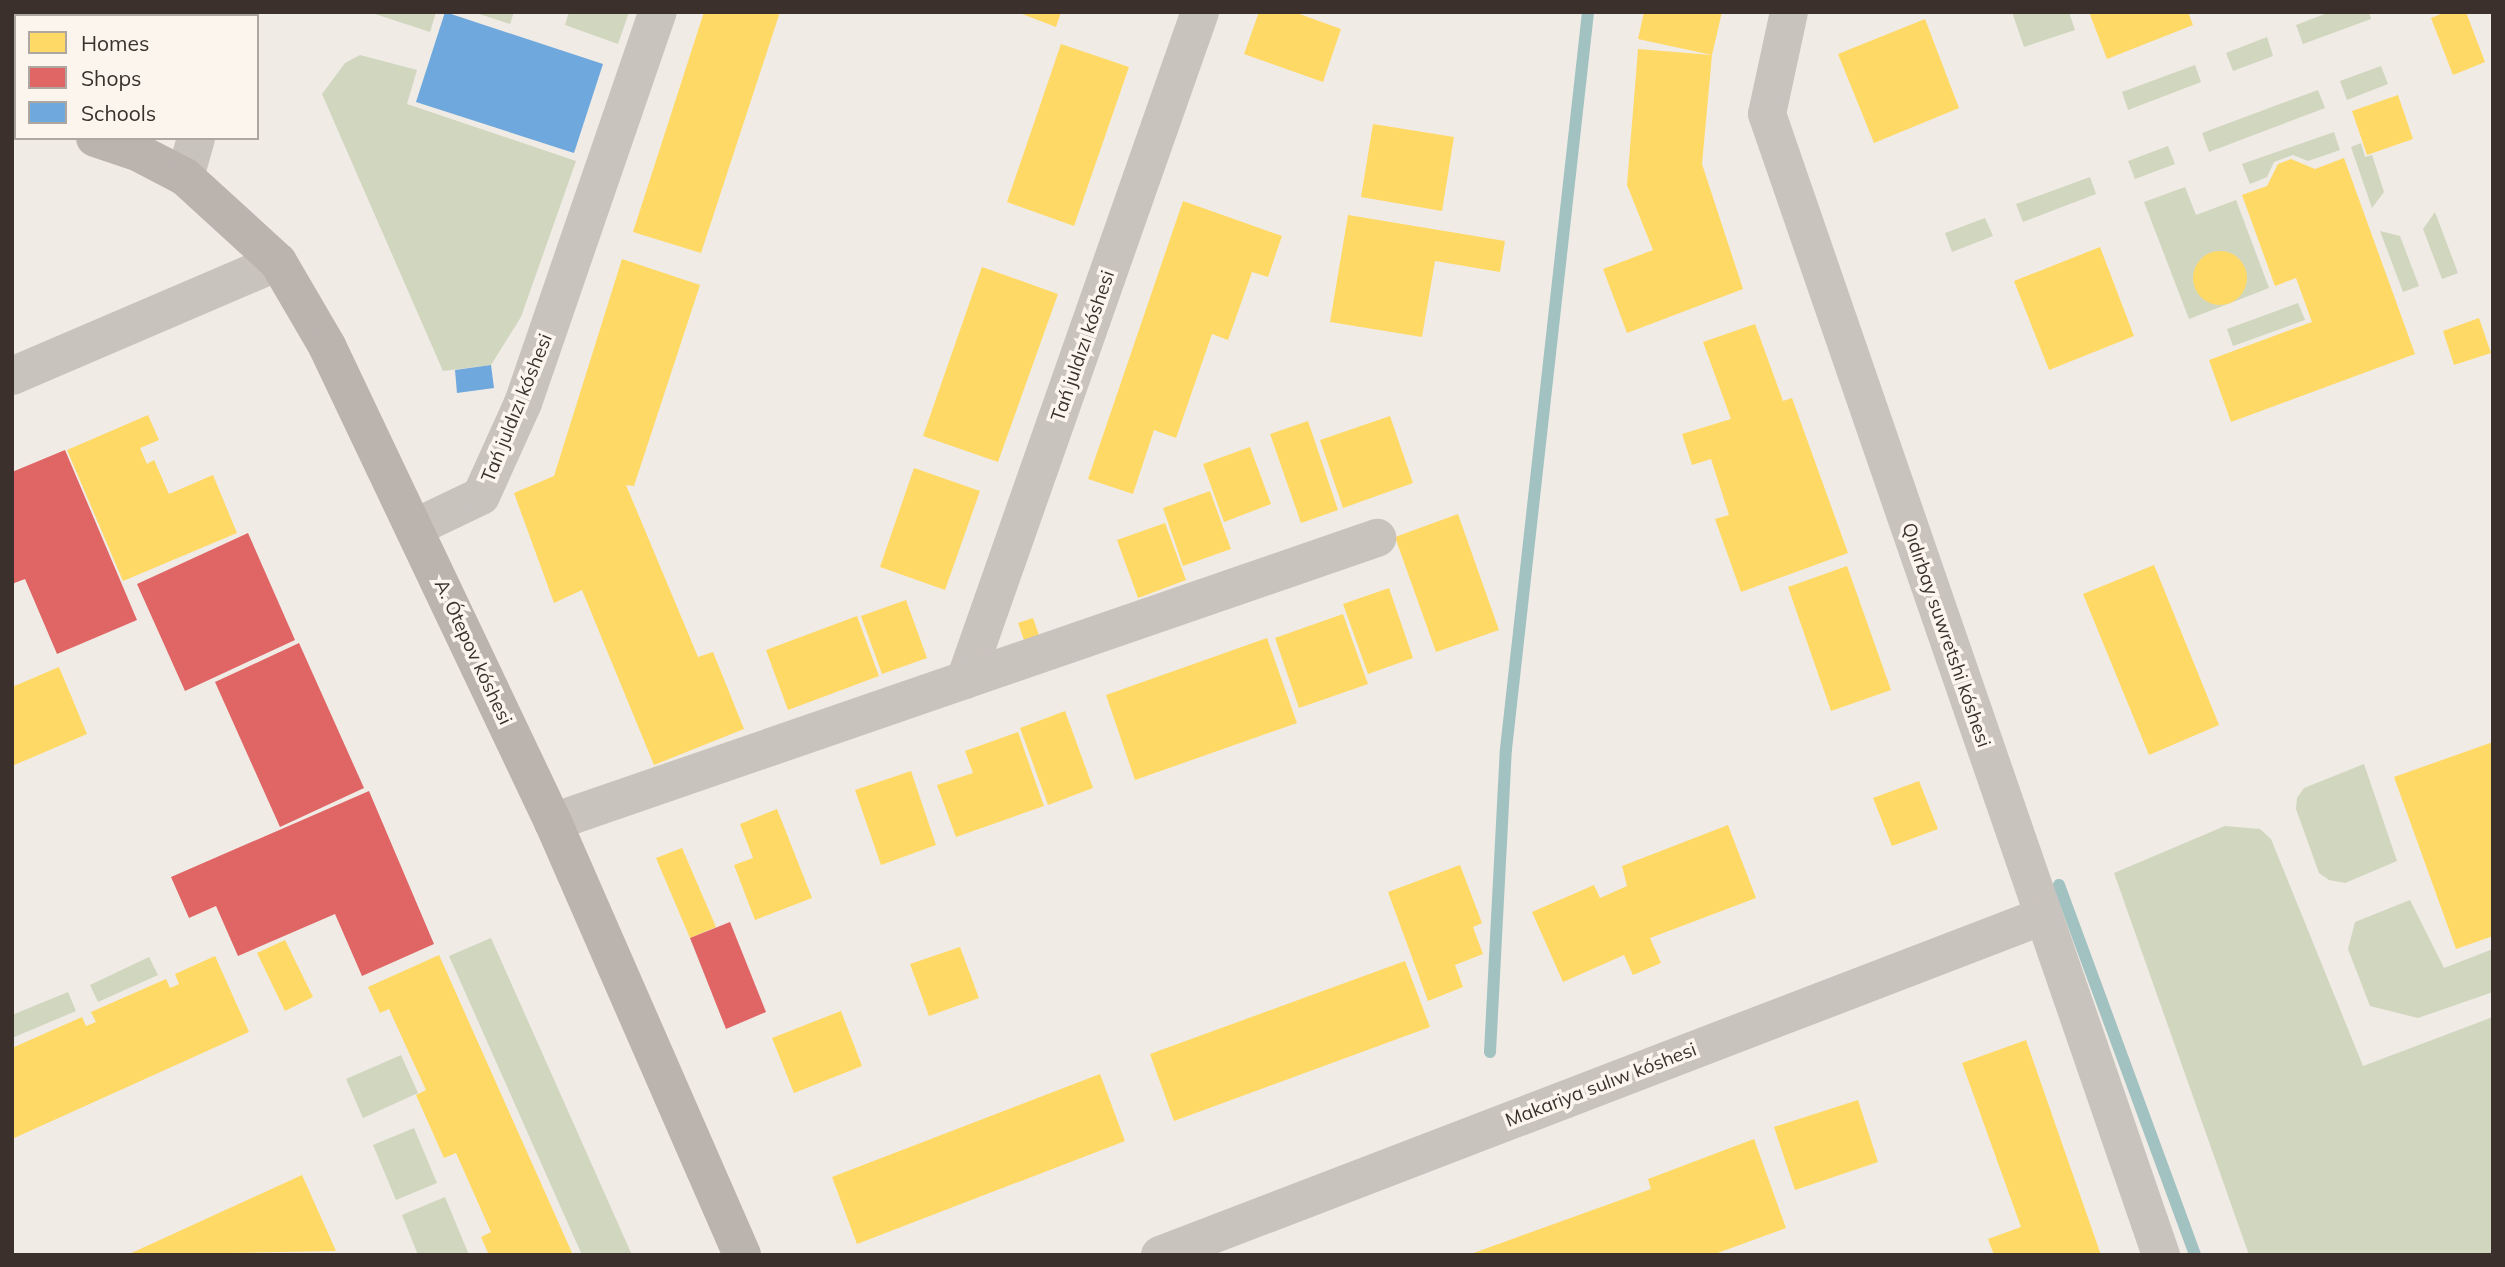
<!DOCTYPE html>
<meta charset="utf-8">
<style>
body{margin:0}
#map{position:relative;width:2505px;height:1267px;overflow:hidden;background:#f0ebe5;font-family:Mulish,sans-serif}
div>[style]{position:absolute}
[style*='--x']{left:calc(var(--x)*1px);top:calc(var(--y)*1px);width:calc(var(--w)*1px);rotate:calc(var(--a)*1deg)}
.green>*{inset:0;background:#d1d6bf}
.homes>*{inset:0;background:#ffd966}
.round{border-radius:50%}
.shops>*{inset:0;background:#e06666}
.schools>*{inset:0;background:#6fa8dc}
.stream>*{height:12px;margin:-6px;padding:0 6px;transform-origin:6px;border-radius:6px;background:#a1c2c1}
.minor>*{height:38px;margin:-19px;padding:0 19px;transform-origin:19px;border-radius:19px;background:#c9c3be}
.secondary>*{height:38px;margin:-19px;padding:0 19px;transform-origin:19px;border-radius:19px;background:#bab3ae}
span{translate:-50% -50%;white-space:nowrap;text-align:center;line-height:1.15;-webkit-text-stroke:7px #fbf5ee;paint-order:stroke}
.street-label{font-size:19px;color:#3b302b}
.frame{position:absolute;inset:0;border:14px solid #3b302b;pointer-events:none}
.legend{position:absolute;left:14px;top:14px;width:245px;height:126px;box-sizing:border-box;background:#fbf5ee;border:2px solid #aea6a0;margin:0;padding:9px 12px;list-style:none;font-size:21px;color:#3b302b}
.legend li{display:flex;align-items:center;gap:14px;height:35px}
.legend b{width:35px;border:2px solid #aea6a0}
</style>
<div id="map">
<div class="green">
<i style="clip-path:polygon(369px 12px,436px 12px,430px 32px)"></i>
<i style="clip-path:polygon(473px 12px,514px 12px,510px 24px)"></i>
<i style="clip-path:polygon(569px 12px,629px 12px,618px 44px,565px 25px)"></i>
<i style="clip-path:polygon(2012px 12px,2069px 12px,2075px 30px,2024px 47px)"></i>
<i style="clip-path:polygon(2330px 12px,2369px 12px,2371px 19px,2303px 44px,2296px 25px)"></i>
<i style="clip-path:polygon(2267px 37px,2273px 56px,2233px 71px,2226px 53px)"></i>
<i style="clip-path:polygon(360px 55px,417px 70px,407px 104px,576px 161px,521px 317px,491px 365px,443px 371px,322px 94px,345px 63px)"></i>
<i style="clip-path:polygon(2195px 65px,2201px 82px,2128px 110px,2122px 92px)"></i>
<i style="clip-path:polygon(2381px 66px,2388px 84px,2347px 100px,2340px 81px)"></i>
<i style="clip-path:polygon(2318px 90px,2325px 108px,2209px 152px,2202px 133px)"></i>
<i style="clip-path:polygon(2334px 132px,2340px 150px,2308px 161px,2293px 155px,2274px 162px,2267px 177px,2250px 184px,2242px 164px)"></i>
<i style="clip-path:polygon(2361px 143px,2365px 157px,2372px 155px,2384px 192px,2372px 208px,2351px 147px)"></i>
<i style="clip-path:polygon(2168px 146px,2175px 164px,2135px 179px,2128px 161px)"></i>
<i style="clip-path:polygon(2090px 177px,2096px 194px,2023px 222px,2016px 204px)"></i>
<i style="clip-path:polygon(2185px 187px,2196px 215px,2236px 200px,2269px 288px,2189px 319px,2144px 202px)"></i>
<i style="clip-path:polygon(2435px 212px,2458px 273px,2442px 279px,2423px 229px)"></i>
<i style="clip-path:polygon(1985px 218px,1993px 236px,1952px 252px,1945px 233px)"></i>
<i style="clip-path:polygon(2380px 231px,2400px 236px,2419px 286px,2403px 292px)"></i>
<i style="clip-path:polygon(2298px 303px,2305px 320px,2233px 346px,2227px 329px)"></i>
<i style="clip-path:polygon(2364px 764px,2397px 861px,2345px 883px,2329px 880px,2319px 873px,2296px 809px,2297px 798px,2304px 788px)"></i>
<i style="clip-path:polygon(2225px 826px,2260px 829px,2271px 839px,2363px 1066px,2493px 1017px,2493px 1255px,2249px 1255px,2114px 873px)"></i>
<i style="clip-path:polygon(2410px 900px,2444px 968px,2493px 949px,2493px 992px,2418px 1018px,2370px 1006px,2348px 949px,2355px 922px)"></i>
<i style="clip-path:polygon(491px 938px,632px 1255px,582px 1255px,449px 956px)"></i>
<i style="clip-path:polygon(149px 957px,158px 975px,98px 1002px,90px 985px)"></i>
<i style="clip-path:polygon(68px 992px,76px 1011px,12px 1038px,12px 1015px)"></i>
<i style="clip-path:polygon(401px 1055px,418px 1093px,363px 1118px,346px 1079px)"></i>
<i style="clip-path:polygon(414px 1128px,437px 1183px,396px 1200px,373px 1145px)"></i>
<i style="clip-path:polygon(445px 1197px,469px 1255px,418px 1255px,402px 1215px)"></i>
</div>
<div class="homes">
<i style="clip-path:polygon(183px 12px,182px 16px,52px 13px,52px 12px)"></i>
<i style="clip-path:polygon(704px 12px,780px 12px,701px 253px,633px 232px)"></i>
<i style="clip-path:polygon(1017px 12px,1061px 12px,1056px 27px)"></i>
<i style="clip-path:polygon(1259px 12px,1294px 12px,1341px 29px,1323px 82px,1244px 54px)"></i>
<i style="clip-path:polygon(1644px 12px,1722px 12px,1712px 55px,1638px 39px)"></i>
<i style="clip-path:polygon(2089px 12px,2188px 12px,2193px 25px,2107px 59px)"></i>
<i style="clip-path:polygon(2446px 12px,2466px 12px,2485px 62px,2453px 75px,2431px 18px)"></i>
<i style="clip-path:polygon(1925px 19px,1959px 108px,1874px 143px,1838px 54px)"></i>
<i style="clip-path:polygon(1061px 44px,1129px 67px,1074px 226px,1007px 202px)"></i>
<i style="clip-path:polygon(1638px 49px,1712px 55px,1702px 164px,1743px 289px,1627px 333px,1603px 269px,1653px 250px,1627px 185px)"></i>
<i style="clip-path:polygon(2398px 95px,2413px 139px,2367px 155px,2352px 111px)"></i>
<i style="clip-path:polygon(1373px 124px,1454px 137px,1442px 211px,1361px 197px)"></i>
<i style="clip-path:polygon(2344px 158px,2415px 354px,2231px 422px,2209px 360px,2312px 322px,2296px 278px,2275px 286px,2242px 195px,2267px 186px,2278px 164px,2291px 159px,2315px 169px)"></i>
<i style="clip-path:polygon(1183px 201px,1282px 236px,1268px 277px,1252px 272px,1228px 340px,1212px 334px,1176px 438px,1154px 430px,1133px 494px,1088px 479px)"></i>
<i style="clip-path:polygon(1348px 215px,1505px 241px,1500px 272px,1435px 261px,1422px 337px,1330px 322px)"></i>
<i style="clip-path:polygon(2100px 247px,2134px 336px,2049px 370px,2014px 281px)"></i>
<i class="round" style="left:2193px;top:251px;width:54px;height:54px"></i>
<i style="clip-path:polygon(622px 259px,700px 285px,634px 486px,626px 485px,698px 657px,713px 652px,744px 729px,654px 765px,582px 590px,554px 603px,514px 493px,554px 476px)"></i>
<i style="clip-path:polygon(982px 267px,1058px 294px,998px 462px,923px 436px)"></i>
<i style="clip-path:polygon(2479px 318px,2491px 353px,2454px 365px,2443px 331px)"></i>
<i style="clip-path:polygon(1755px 324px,1783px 401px,1792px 398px,1848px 553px,1741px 592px,1715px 519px,1729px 515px,1711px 459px,1692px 465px,1682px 434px,1731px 419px,1703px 342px)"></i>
<i style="clip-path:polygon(148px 415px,159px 440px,140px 448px,147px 464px,154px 460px,169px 494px,213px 475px,237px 533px,123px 581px,67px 450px)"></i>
<i style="clip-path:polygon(1390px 416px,1413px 483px,1343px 508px,1320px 440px)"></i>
<i style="clip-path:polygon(1308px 421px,1338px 510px,1301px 523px,1270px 434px)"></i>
<i style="clip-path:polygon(1250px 447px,1271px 504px,1224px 522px,1203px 464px)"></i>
<i style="clip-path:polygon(914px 468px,980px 491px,945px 590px,880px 567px)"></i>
<i style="clip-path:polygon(1210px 491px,1231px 549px,1183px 566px,1163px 508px)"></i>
<i style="clip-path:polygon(1458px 514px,1499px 630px,1436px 652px,1395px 537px)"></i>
<i style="clip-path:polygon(1165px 523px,1186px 580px,1138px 598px,1117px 540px)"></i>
<i style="clip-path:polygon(2154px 565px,2219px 725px,2149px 755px,2083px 594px)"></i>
<i style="clip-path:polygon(1847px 566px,1891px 690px,1831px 711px,1788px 587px)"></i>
<i style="clip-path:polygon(1389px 588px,1413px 658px,1368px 674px,1343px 604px)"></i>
<i style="clip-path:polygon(906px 600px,927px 658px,882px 674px,861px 616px)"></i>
<i style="clip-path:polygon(1343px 614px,1368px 684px,1299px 708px,1275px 638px)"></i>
<i style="clip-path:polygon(857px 616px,879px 676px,788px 710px,766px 650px)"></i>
<i style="clip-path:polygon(1033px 618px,1040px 638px,1025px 643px,1018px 623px)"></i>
<i style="clip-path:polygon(1267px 638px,1297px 723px,1135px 780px,1106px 695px)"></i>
<i style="clip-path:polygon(59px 667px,87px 734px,12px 766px,12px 687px)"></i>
<i style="clip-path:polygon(1065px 711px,1093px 788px,1048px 805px,1020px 728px)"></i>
<i style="clip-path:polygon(1018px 732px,1044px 806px,956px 837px,937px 785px,973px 773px,965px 751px)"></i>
<i style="clip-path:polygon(2493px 742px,2493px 936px,2456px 949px,2394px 777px)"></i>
<i style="clip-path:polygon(911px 771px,936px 845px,881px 865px,855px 790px)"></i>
<i style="clip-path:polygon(1919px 781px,1938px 829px,1892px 846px,1873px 798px)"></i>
<i style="clip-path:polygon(777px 809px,812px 898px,755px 920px,734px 865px,753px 858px,740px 824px)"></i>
<i style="clip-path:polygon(1728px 825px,1756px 898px,1650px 938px,1661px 963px,1633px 975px,1624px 955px,1563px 982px,1532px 912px,1594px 885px,1600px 898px,1627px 886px,1622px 866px)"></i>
<i style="clip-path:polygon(682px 848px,716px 927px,690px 938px,656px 858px)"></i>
<i style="clip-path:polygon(1460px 865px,1482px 923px,1473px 927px,1483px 954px,1455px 965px,1463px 987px,1428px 1001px,1388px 892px)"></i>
<i style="clip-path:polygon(285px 940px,313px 997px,285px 1011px,257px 953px)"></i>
<i style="clip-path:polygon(960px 947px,979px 998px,929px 1016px,910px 964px)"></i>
<i style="clip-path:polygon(439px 955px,573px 1255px,489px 1255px,481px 1237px,491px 1232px,456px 1153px,444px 1158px,416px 1095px,426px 1090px,389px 1009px,380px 1013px,368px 987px)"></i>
<i style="clip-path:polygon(215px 956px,249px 1032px,12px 1139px,12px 1048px,82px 1017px,86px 1026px,96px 1022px,91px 1012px,166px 979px,170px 988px,175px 986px,179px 984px,175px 974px)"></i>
<i style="clip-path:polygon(1405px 961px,1430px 1027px,1174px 1121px,1150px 1054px)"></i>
<i style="clip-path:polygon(841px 1011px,862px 1066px,794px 1093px,772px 1038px)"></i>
<i style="clip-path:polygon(2026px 1040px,2065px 1152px,2101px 1255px,1994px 1255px,1988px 1239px,2021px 1227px,1962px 1063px)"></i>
<i style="clip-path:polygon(1100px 1074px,1125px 1141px,857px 1244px,832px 1177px)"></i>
<i style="clip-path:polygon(1858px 1100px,1878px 1162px,1795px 1190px,1774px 1127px)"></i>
<i style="clip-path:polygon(1754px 1139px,1786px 1228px,1712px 1255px,1468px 1255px,1651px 1189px,1648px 1179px)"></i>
<i style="clip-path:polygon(302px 1175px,336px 1251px,127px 1255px)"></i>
</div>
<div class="shops">
<i style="clip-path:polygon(65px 450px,137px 620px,57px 654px,25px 579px,12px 584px,12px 472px)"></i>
<i style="clip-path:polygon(248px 533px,295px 640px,185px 691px,137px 584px)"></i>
<i style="clip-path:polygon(299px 643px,364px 788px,280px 827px,215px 682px)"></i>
<i style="clip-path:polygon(369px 791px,434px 944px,362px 976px,335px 914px,238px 956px,216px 906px,189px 918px,171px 877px)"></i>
<i style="clip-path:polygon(730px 922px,766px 1012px,726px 1029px,690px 938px)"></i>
</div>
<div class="schools">
<i style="clip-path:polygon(445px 12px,603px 64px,574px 153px,416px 102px)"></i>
<i style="clip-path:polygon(491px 365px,494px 388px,457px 393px,455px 370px)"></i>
</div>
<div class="stream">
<i style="--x:2059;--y:885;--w:394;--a:69.8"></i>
<i style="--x:1490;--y:1052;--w:303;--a:-87"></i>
<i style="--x:1506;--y:749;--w:742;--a:-83.65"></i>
</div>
<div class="minor">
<i style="--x:1789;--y:12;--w:104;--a:102.2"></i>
<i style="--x:1767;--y:114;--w:1207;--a:70.95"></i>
<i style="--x:234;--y:16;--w:4;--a:-63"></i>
<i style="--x:185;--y:177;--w:41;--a:-74.2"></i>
<i style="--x:12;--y:376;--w:289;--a:-23.2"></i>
<i style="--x:414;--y:528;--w:74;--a:-25.5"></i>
<i style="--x:481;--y:496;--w:102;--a:-65.7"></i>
<i style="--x:523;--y:403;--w:414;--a:-71"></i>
<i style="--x:965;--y:680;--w:708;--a:-70.62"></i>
<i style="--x:553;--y:822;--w:872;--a:-19.02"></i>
<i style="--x:1160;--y:1255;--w:946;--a:-21"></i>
</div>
<div class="secondary">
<i style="--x:12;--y:113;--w:4;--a:14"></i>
<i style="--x:95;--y:138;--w:44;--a:18.4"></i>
<i style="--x:137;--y:152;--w:54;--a:27.5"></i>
<i style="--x:185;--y:177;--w:126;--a:42.4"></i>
<i style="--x:278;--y:262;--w:97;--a:59.7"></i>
<i style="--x:327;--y:346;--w:527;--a:64.6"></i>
<i style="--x:553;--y:822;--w:472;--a:66.4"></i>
</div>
<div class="street-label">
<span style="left:1083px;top:346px;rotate:-71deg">Tań juldızı kóshesi</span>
<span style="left:517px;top:408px;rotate:-68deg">Tań juldızı kóshesi</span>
<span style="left:1946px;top:635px;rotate:71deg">Qıdırbay suwretshi kóshesi</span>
<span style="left:473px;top:652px;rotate:65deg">A. Ótepov kóshesi</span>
<span style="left:1601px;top:1085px;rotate:-21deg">Makariya sulıw kóshesi</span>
</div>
<div class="frame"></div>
<ul class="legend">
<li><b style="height:19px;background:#ffd966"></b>Homes</li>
<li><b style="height:19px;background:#e06666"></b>Shops</li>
<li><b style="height:19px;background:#6fa8dc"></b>Schools</li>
</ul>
</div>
